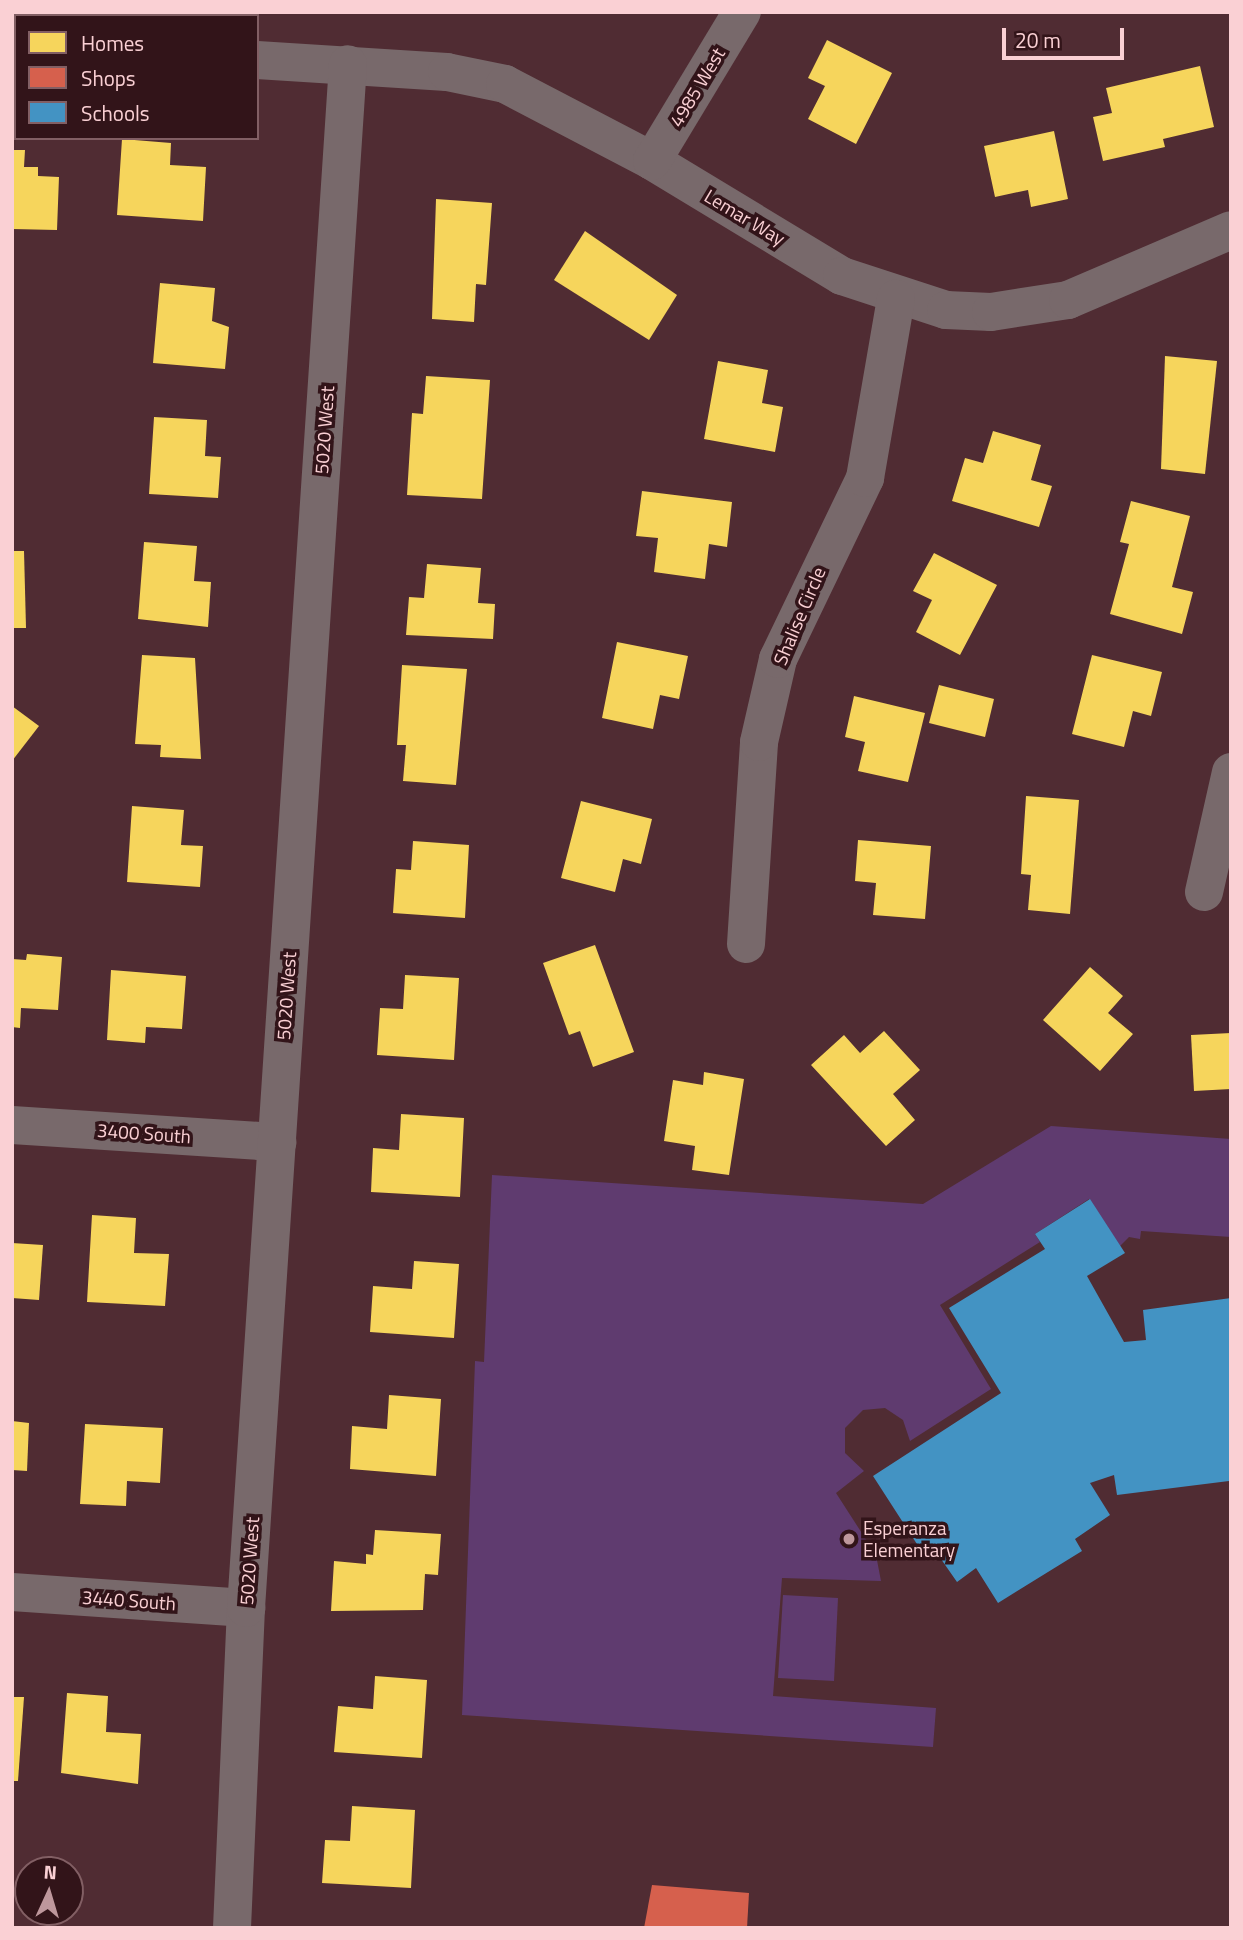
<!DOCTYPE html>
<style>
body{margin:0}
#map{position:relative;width:1243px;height:1940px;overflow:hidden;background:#502c33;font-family:"Titillium Web",sans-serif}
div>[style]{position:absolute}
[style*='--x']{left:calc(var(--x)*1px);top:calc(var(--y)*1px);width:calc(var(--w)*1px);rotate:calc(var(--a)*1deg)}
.green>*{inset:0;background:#5f3b6f}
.homes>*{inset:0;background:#f6d55c}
.shops>*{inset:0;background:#d6604d}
.schools>*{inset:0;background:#4393c3}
.minor>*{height:38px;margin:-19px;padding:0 19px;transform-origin:19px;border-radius:19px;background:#78696b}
.dots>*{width:19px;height:19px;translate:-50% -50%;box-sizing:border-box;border:4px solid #321419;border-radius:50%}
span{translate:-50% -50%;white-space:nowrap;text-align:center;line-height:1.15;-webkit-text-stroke:7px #321419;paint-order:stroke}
.street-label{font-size:19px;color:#fad0d4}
.poi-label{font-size:19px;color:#fad0d4}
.left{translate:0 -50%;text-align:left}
.frame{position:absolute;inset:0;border:14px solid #fad0d4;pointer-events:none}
.legend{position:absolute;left:14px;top:14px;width:245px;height:126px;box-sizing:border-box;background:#321419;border:2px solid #825f64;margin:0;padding:9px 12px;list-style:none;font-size:21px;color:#fad0d4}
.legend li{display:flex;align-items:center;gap:14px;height:35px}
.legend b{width:35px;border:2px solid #825f64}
.north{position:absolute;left:14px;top:1856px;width:70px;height:70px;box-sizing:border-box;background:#321419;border:2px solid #825f64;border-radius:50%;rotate:4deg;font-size:19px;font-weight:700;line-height:28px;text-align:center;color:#fad0d4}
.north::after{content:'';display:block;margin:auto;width:24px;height:32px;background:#be979c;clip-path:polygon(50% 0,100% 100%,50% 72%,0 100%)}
.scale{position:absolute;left:1002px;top:28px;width:122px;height:32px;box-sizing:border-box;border:4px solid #fad0d4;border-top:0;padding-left:9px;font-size:21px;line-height:24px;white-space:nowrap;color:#fad0d4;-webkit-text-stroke:5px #321419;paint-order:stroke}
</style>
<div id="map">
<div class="green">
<i style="clip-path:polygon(1051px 1126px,1231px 1139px,1231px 1237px,1141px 1231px,1140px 1239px,1129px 1237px,1120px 1246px,1089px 1199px,1035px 1234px,1040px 1242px,940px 1305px,991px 1389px,910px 1441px,903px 1420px,885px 1408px,863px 1410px,845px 1428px,845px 1453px,864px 1471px,836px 1493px,876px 1555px,881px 1581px,782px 1578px,773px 1696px,936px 1708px,933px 1747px,462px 1715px,475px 1361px,484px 1362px,492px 1175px,923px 1204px)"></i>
<i style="clip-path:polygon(783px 1595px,838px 1598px,834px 1681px,778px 1678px)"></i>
</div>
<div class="homes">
<i style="clip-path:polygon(827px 40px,892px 73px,856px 144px,808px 119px,825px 86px,808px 78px)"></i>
<i style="clip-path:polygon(1200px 66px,1214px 127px,1163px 139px,1165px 147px,1103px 161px,1093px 117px,1112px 113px,1106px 88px)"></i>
<i style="clip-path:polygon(1054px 131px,1068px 199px,1031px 207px,1028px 190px,995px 197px,984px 146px)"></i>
<i style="clip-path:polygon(122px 139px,171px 143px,170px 165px,206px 167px,203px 221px,117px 215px)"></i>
<i style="clip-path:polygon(12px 150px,25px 150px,24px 167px,38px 167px,38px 176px,59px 177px,57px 230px,12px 229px)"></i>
<i style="clip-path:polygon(436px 199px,492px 203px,486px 285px,476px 284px,474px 322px,432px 319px)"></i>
<i style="clip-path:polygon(585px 231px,677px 295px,649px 340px,554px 280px)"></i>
<i style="clip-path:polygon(160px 283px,215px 288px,212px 321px,229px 327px,225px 369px,153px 363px)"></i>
<i style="clip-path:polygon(1165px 356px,1217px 361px,1205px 474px,1161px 469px)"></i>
<i style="clip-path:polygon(718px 361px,768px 370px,762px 403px,783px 407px,775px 452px,704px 439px)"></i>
<i style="clip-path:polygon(426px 376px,490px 380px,482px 499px,407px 495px,412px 413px,423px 414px)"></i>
<i style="clip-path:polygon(154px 417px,207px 420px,205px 456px,221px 457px,218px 498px,149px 494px)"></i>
<i style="clip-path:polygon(993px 431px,1041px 445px,1031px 480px,1052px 486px,1039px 527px,952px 501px,965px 458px,983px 463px)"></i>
<i style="clip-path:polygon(642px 491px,732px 502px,727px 547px,709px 544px,705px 579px,654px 572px,658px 538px,636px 536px)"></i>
<i style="clip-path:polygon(1131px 501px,1190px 516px,1172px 587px,1193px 592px,1182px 634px,1110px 614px,1129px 544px,1120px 542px)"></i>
<i style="clip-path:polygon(144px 542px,197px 546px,194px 581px,211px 582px,208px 627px,138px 619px)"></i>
<i style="clip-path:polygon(12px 551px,24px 551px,26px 628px,12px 628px)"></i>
<i style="clip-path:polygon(934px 553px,997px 585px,960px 655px,916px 632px,932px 600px,913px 591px)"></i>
<i style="clip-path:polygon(427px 564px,481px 568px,478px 603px,495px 604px,493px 639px,406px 635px,409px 597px,424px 598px)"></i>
<i style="clip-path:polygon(617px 642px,688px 656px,679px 699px,660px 695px,653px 729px,602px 718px)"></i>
<i style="clip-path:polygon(142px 655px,195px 658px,201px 759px,160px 757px,161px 745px,135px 744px)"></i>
<i style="clip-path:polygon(1092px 655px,1162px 672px,1151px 716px,1133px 711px,1124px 747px,1072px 734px)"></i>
<i style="clip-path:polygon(402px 665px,467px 669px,456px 785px,403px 781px,406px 745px,397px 745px)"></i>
<i style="clip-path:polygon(939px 685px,994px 699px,985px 737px,929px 723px)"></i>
<i style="clip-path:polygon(854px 696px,925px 713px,908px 782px,858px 771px,865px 742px,845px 737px)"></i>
<i style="clip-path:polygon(12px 706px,39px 726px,12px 761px)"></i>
<i style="clip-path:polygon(1026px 796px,1079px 800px,1070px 914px,1028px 910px,1031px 875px,1021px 874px)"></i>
<i style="clip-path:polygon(581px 801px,652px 819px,641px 864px,623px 859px,615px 892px,561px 878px)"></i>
<i style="clip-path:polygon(132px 806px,184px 810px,181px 845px,203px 846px,200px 887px,127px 882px)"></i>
<i style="clip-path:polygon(858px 840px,931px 846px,925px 919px,873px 915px,876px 883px,855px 881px)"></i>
<i style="clip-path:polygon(413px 841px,469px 845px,465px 918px,393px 913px,396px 869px,411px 870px)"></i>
<i style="clip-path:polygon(595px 945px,634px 1052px,593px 1067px,580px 1031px,569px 1035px,543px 963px)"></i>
<i style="clip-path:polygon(27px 954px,62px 957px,58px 1010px,21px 1008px,20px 1028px,12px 1027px,12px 959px,26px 960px)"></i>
<i style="clip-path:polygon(1090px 967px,1123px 996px,1108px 1013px,1133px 1034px,1100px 1071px,1043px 1020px)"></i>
<i style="clip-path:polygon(111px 970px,186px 976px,182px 1029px,146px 1027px,145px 1043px,107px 1040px)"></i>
<i style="clip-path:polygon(405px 975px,459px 978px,454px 1060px,377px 1055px,380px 1008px,403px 1009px)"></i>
<i style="clip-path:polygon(884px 1031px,920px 1070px,893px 1094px,915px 1120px,886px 1146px,811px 1065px,844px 1035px,860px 1053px)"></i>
<i style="clip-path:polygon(1231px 1033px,1231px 1089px,1194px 1091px,1191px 1035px)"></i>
<i style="clip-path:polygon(704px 1072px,744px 1079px,729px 1175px,692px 1170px,695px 1146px,664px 1141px,673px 1080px,703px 1085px)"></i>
<i style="clip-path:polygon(401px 1114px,464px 1118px,460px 1197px,371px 1192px,373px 1148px,399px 1150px)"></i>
<i style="clip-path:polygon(92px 1215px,136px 1218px,134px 1253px,169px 1254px,165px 1306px,87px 1302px)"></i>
<i style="clip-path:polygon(12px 1243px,43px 1245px,39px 1300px,12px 1298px)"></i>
<i style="clip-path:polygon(414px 1261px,459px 1264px,454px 1338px,370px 1332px,373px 1286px,412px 1289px)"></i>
<i style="clip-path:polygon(389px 1395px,441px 1399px,436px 1476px,350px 1469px,352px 1426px,387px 1429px)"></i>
<i style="clip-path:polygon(12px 1421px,29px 1423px,27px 1471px,12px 1470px)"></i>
<i style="clip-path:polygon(85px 1424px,163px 1428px,160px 1483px,127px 1481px,126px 1506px,80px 1504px)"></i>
<i style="clip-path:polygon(375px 1530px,441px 1534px,438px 1575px,425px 1574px,423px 1610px,331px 1611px,334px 1561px,366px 1564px,366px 1554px,373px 1555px)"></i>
<i style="clip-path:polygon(375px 1676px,427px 1680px,422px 1758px,334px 1752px,338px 1706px,373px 1709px)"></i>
<i style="clip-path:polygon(67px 1693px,108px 1696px,106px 1732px,141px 1734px,138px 1784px,61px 1773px)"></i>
<i style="clip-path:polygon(12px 1697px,24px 1697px,18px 1781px,12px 1781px)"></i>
<i style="clip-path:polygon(352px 1806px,415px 1810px,411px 1888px,322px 1883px,325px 1840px,350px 1841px)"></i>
</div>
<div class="shops">
<i style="clip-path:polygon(652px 1885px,749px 1893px,747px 1928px,644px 1928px)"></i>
</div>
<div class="schools">
<i style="clip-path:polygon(1090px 1199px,1125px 1253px,1087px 1276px,1124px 1342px,1146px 1340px,1143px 1310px,1231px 1298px,1231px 1473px,1229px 1481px,1117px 1495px,1114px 1475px,1090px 1483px,1110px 1515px,1075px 1539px,1082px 1551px,998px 1603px,976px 1568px,957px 1582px,934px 1549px,924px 1555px,873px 1476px,1001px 1393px,949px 1308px,1045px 1249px,1035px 1234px)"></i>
</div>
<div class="minor">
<i style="--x:12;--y:49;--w:4;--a:0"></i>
<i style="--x:257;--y:60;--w:190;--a:3.6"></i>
<i style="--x:447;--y:72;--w:59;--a:11.7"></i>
<i style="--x:505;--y:84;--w:166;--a:27.6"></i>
<i style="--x:652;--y:161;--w:222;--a:31.2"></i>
<i style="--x:842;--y:276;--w:109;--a:18.1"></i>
<i style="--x:946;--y:310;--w:45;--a:2.5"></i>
<i style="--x:991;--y:312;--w:78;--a:-8.9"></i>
<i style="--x:1068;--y:300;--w:177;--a:-23.2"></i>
<i style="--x:652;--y:161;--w:174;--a:-58.9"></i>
<i style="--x:1204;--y:892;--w:123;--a:-77.3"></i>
<i style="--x:746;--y:944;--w:202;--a:-86.3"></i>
<i style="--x:759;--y:742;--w:85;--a:-77.1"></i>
<i style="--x:778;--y:659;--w:201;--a:-64.3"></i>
<i style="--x:865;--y:478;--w:182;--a:-80.2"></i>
<i style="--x:12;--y:1125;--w:266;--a:3.7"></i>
<i style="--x:12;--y:1592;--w:235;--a:3.9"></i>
<i style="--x:232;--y:1928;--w:320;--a:-87.5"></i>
<i style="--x:246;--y:1608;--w:1547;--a:-86.22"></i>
</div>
<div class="dots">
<i style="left:849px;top:1539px;background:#be979c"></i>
</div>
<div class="street-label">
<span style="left:697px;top:87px;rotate:-59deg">4985 West</span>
<span style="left:745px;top:217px;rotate:31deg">Lemar Way</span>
<span style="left:324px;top:430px;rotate:-86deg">5020 West</span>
<span style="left:799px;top:616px;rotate:-67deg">Shalise Circle</span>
<span style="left:286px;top:996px;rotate:-86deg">5020 West</span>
<span style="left:144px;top:1133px;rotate:4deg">3400 South</span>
<span style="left:249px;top:1561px;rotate:-86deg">5020 West</span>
<span style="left:129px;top:1600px;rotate:4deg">3440 South</span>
</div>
<div class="poi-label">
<span class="left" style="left:863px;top:1539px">Esperanza<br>Elementary</span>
</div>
<div class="frame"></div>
<ul class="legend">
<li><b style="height:19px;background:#f6d55c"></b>Homes</li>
<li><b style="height:19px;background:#d6604d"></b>Shops</li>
<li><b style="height:19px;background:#4393c3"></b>Schools</li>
</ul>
<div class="north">N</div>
<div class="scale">20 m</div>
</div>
